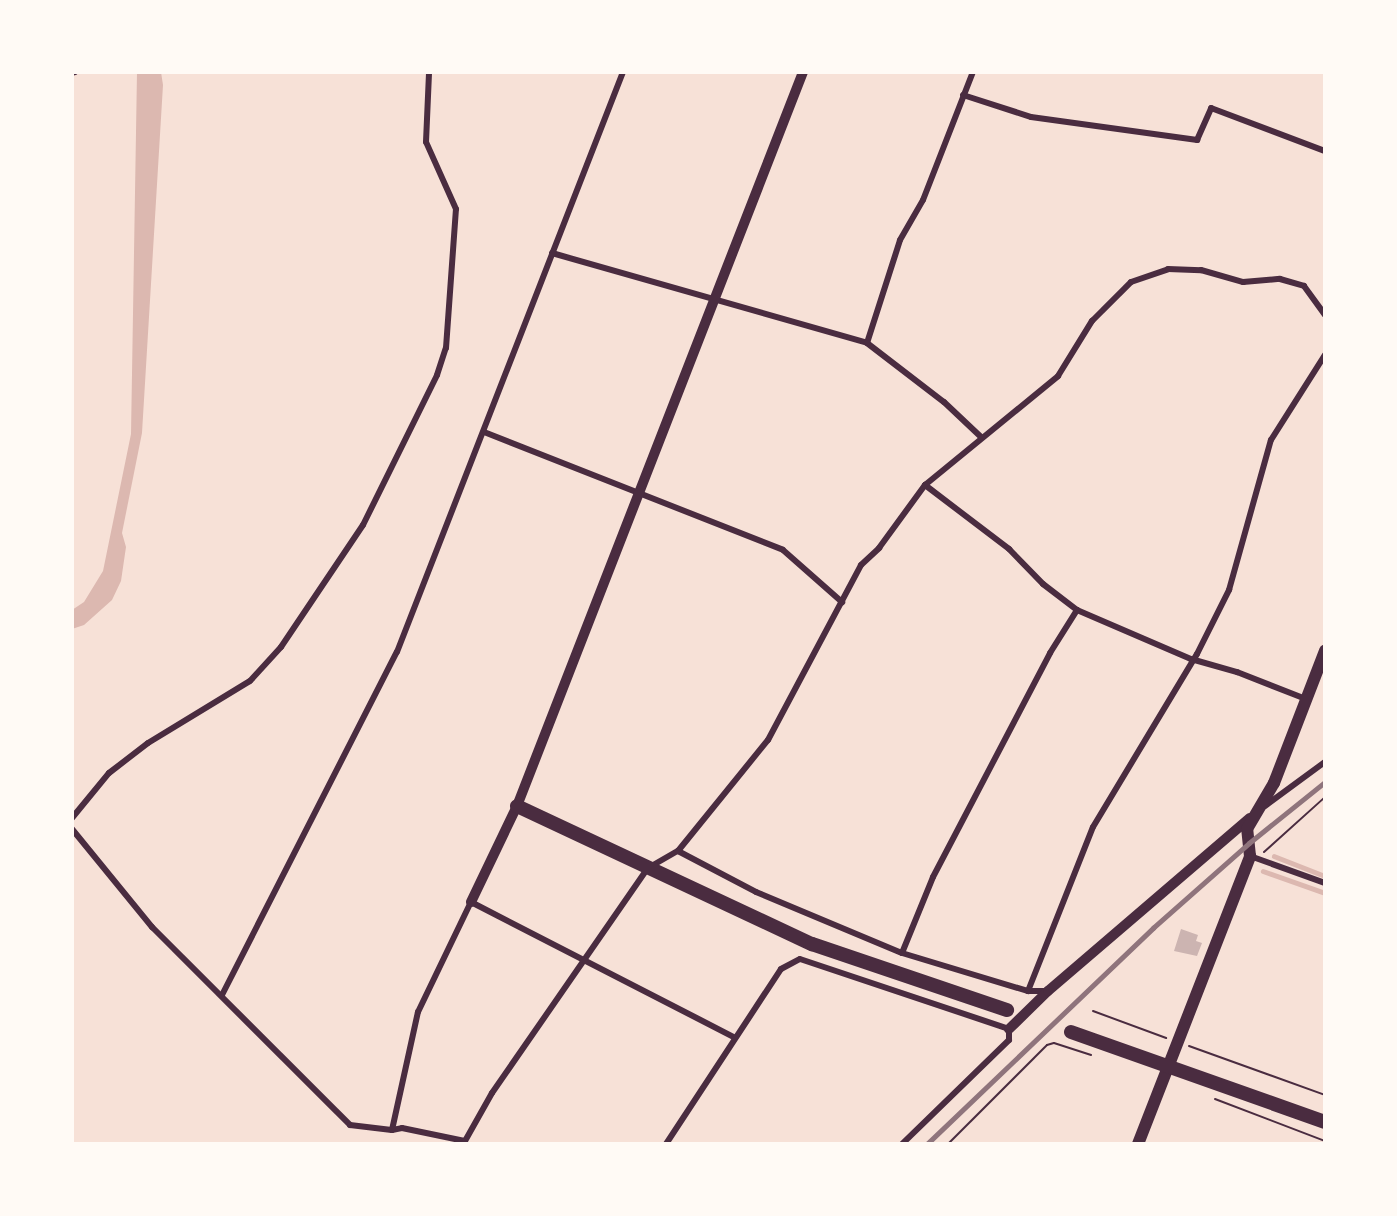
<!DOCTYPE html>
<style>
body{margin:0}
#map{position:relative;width:1397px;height:1216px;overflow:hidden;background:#f7e1d7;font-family:"Titillium Web",sans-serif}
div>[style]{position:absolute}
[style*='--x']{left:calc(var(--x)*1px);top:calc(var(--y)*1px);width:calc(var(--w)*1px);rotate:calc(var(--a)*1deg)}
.water>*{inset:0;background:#dcb8b0}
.stream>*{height:4.5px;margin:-2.25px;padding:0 2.25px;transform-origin:2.25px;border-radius:2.25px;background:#dcb8b0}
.building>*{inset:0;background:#ccb4b1}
.path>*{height:2px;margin:-1px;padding:0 1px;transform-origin:1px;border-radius:1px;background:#4a2c40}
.minor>*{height:6px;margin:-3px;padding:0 3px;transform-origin:3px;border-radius:3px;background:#4a2c40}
.tertiary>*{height:10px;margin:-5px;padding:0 5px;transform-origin:5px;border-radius:5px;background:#4a2c40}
.secondary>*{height:12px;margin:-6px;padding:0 6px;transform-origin:6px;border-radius:6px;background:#4a2c40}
.primary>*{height:14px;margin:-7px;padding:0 7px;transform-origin:7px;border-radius:7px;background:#4a2c40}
.rail>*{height:4.5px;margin:-2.25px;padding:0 2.25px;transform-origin:2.25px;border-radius:2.25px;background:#8f747c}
span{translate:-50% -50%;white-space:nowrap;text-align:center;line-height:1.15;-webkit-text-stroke:6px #fffaf5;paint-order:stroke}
.frame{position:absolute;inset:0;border:74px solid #fffaf5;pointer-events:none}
</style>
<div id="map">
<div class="water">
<i style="clip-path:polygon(137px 72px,161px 72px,163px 85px,142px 433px,122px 533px,126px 547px,121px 581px,112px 600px,84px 625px,72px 629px,72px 610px,84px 602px,103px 571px,131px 434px)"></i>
</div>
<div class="stream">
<i style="--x:1274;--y:856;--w:55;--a:21.4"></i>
<i style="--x:1263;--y:871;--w:66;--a:19.5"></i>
</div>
<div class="building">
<i style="clip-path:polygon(1181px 929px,1198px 935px,1196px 941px,1202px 943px,1197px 956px,1174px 951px)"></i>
</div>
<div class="path">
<i style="--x:1264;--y:852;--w:82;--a:-42"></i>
<i style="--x:1093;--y:1011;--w:78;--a:20.3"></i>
<i style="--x:1189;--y:1046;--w:145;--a:19.8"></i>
<i style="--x:1215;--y:1099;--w:118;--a:20.9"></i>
<i style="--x:948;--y:1144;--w:140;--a:-45"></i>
<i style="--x:1047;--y:1045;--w:7;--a:-16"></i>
<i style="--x:1054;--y:1043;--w:39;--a:18"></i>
</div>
<div class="minor">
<i style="--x:72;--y:73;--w:3;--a:-18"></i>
<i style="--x:963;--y:95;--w:71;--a:17.9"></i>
<i style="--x:1031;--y:117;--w:168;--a:7.9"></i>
<i style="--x:1197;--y:140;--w:35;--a:-66"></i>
<i style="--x:1211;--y:108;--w:122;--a:20.7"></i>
<i style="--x:552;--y:253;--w:328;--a:15.9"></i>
<i style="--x:867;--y:343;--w:97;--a:37.5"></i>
<i style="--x:944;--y:402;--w:51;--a:43.4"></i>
<i style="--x:867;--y:343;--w:108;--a:-72.2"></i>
<i style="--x:900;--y:240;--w:46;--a:-60.1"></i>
<i style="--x:923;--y:200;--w:137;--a:-68.7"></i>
<i style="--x:484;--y:432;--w:321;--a:21.5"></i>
<i style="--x:783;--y:550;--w:79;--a:41.4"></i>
<i style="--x:925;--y:485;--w:106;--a:37.3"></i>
<i style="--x:1009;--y:549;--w:49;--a:45.8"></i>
<i style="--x:1043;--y:584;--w:43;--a:37.4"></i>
<i style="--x:1077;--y:610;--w:124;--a:23.3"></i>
<i style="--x:1191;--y:659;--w:48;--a:15.8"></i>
<i style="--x:1237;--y:672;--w:74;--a:21.4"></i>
<i style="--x:1265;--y:806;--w:74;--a:-36.3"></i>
<i style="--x:72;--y:818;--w:58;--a:-50.6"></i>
<i style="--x:109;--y:773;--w:49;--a:-37.6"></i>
<i style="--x:148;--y:743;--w:119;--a:-31.3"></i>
<i style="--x:250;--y:681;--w:46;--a:-47.6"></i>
<i style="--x:281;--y:647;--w:147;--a:-56.1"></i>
<i style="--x:363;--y:525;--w:167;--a:-63.7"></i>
<i style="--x:437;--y:375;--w:28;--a:-72"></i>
<i style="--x:446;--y:348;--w:139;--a:-85.9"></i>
<i style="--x:456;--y:209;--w:73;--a:-114.1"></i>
<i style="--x:426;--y:142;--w:70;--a:-87.5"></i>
<i style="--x:72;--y:829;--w:127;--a:50.8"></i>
<i style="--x:152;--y:927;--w:280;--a:45"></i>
<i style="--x:350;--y:1125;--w:42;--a:6.8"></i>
<i style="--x:392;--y:1130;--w:10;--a:-11"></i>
<i style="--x:402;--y:1128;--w:64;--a:11.7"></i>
<i style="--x:465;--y:1141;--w:55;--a:-60.6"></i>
<i style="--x:492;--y:1093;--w:274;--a:-55.3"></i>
<i style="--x:648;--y:868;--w:34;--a:-30"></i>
<i style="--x:678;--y:851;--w:143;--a:-51"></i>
<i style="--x:768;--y:740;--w:198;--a:-62"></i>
<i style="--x:861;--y:565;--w:25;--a:-43"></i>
<i style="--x:879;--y:548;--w:78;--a:-53.9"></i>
<i style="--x:925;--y:485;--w:172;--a:-39.3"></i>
<i style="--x:1058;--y:376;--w:65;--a:-58.3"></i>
<i style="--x:1092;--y:321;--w:55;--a:-45"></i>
<i style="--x:1131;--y:282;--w:39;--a:-19"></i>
<i style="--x:1168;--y:269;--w:33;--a:2"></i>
<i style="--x:1201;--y:270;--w:44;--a:15.9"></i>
<i style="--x:1243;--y:282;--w:37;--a:-5"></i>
<i style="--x:1280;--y:279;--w:25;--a:16"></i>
<i style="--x:1304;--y:286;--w:36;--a:54"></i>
<i style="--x:678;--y:851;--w:88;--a:27.7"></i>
<i style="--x:756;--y:892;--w:158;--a:22.7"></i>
<i style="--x:902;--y:953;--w:132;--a:16.8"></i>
<i style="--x:1028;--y:991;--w:20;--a:0"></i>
<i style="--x:1250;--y:856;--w:80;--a:19.8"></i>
<i style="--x:902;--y:953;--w:82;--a:-67.8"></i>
<i style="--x:933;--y:877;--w:253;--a:-62.4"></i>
<i style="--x:1050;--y:653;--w:51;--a:-57.9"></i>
<i style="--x:1028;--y:991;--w:176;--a:-68.4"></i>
<i style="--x:1093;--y:827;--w:202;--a:-59"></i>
<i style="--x:1197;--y:654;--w:72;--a:-63.4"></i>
<i style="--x:1229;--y:590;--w:156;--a:-74.4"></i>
<i style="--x:1271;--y:440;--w:101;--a:-57.6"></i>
<i style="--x:222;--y:995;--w:385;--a:-63"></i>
<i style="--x:397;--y:652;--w:622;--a:-68.71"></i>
<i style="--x:392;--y:1130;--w:121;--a:-77.6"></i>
<i style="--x:418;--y:1012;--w:122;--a:-64.3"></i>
<i style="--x:471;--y:902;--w:296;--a:27.2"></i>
<i style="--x:666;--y:1144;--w:209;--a:-56.7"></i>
<i style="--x:781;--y:969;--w:21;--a:-28"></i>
<i style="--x:800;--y:959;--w:220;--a:18.5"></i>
<i style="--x:1009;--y:1029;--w:11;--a:90"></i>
<i style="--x:1009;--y:1040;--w:149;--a:135.8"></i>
</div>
<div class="tertiary">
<i style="--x:471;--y:902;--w:106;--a:-64.4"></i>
<i style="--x:517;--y:806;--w:788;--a:-68.71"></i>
<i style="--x:1009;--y:1029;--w:54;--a:-44.3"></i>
<i style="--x:1048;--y:991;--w:266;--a:-40.6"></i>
</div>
<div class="secondary">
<i style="--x:1138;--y:1144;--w:309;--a:-68.7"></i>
<i style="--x:1250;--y:856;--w:27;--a:-96"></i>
<i style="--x:1247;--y:829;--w:53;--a:-59.6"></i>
<i style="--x:1274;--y:783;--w:142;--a:-68.9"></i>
</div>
<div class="primary">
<i style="--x:517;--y:806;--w:326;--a:25.1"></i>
<i style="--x:812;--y:944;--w:206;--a:18.7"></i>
<i style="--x:1071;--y:1032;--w:269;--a:19.5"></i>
</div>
<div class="rail">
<i style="--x:927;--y:1144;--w:313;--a:-43.7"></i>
<i style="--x:1153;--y:928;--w:128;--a:-41.5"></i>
<i style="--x:1249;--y:843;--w:97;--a:-38.8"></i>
</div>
<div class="frame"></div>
</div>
